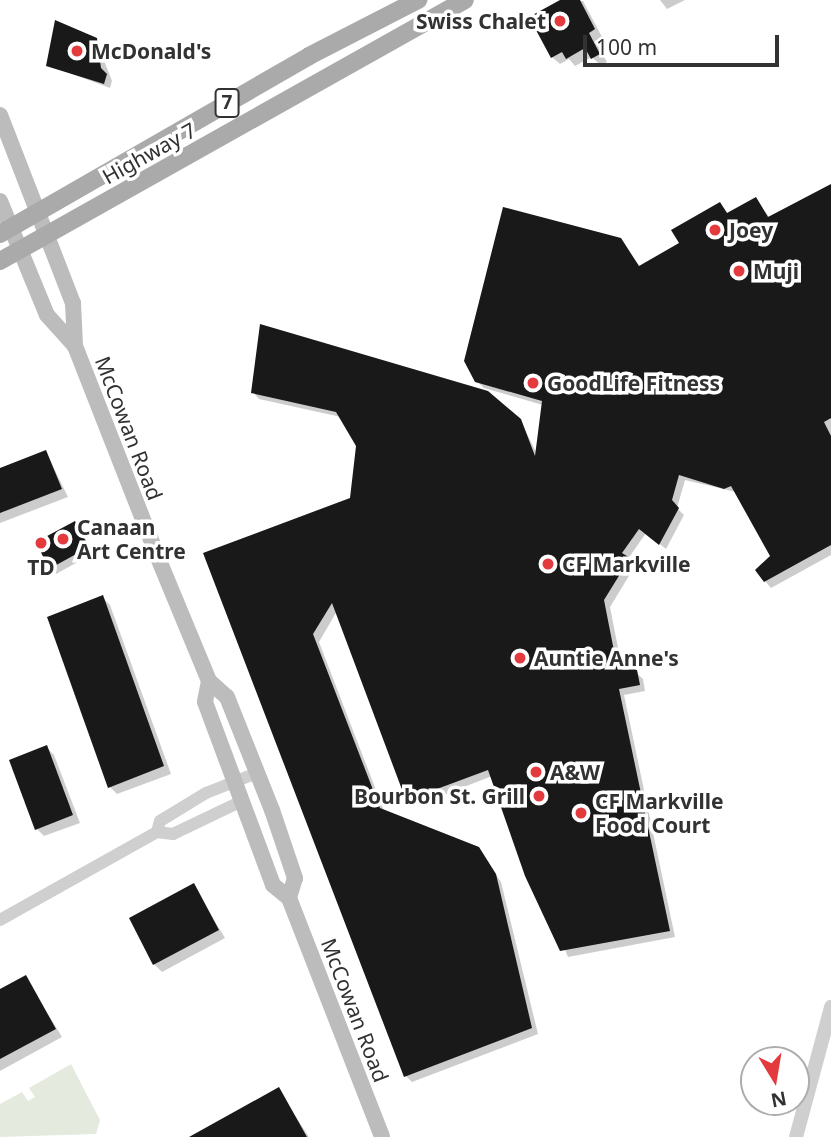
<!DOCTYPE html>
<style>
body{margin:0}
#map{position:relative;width:831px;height:1137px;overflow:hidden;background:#fff;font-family:"Noto Sans",sans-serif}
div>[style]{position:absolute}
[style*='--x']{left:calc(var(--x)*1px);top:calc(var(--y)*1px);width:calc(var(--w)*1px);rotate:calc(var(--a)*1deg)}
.green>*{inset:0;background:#e4ebde}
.shadow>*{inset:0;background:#0003}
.building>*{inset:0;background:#191919}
.minor>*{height:12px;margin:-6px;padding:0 6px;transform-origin:6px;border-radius:6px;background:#cfcfcf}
.tertiary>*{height:14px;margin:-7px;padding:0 7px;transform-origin:7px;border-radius:7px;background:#cfcfcf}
.secondary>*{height:16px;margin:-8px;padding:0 8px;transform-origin:8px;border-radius:8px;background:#bcbcbc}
.primary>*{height:18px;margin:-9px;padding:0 9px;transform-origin:9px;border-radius:9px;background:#aaa}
.dots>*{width:19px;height:19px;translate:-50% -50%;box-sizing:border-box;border:4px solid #fff;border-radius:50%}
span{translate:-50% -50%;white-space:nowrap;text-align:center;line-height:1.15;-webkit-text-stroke:7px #fff;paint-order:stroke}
.shield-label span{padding:2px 5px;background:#fff;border:2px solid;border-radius:5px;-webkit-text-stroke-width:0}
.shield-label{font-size:19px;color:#323232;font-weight:700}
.poi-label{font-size:21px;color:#323232;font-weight:700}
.right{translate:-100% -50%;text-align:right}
.left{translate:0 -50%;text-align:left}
.street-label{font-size:21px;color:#323232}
.north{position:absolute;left:740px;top:1046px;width:70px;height:70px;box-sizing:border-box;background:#fff;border:2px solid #adadad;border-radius:50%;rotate:169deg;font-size:19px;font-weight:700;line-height:28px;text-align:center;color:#323232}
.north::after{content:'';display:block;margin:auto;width:24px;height:32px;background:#e33a3d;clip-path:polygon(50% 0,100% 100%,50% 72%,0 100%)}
.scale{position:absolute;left:583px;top:35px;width:196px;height:32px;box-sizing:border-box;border:4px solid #323232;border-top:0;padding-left:9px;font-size:21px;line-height:24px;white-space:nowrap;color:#323232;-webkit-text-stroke:5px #fff;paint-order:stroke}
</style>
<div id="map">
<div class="green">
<i style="clip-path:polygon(71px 1064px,100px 1120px,96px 1134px,0 1137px,0 1104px,22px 1092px,28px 1101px,35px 1097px,29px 1088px)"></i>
</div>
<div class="shadow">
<i style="clip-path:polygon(564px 0,583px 1px,602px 37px,595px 41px,607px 62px,600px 65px,592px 57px,575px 66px,569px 59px,560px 64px,552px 57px)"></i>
<i style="clip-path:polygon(660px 0,685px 0,667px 9px)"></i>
<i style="clip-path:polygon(96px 40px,112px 81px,110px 88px,48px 65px)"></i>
<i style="clip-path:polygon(831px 186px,831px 555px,771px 588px,765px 581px,772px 557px,736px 492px,685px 480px,677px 508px,684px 515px,666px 549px,646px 533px,628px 559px,635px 566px,610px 607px,620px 658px,643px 679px,645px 691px,624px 695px,675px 937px,568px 957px,492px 776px,418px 805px,413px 801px,406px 794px,337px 611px,319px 642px,384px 811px,478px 848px,501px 882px,538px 1034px,412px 1082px,406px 1076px,205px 554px,352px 500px,358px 446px,341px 417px,259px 399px,253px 392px,520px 420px,537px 454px,543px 405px,484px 388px,477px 381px,620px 240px,640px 267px,682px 244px,720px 204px,728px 214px,756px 199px,770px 218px)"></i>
<i style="clip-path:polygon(46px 452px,68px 497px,0 523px,0 470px)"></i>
<i style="clip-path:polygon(75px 523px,94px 553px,56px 574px,38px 543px)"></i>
<i style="clip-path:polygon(102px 597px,110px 605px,171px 774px,117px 794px,110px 787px)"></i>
<i style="clip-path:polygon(46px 747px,54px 755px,80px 823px,44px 836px,37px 829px)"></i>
<i style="clip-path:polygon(193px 885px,225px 938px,162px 972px,154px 964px)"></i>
<i style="clip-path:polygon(25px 977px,62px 1037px,0 1071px,0 991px)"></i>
<i style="clip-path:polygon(278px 1090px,309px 1137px,193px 1137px)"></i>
</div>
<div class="building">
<i style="clip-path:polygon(560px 0,580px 0,595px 29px,589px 33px,600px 54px,591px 59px,585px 48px,566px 59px,562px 52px,551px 58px,529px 17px)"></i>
<i style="clip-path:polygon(55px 20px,97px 38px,101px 68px,107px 74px,104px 84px,46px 66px)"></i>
<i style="clip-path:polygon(831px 184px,831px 418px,824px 422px,831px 436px,831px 545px,764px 582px,755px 570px,770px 556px,731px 486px,724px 489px,679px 475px,672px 500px,679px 508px,659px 545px,639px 529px,622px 553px,630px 558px,604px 600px,614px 651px,637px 670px,640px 685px,619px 689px,670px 931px,560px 951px,525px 876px,488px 770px,410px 799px,404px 795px,332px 603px,313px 634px,380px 808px,479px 847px,496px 874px,532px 1028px,404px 1077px,203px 553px,350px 498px,356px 446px,336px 412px,251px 393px,260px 324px,488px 391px,521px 419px,535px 456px,542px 401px,475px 382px,464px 361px,503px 207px,621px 238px,639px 266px,679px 243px,671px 230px,720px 202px,727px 213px,756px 197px,768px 217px)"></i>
<i style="clip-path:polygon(46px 450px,62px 489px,0 513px,0 468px)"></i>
<i style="clip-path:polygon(75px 521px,89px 547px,49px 569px,36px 542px)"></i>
<i style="clip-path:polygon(103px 595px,164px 766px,108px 788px,47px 617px)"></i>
<i style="clip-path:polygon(47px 745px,73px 815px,35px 830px,9px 760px)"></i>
<i style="clip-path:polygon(194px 883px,219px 930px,153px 965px,129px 918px)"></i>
<i style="clip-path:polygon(26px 975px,56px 1029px,0 1059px,0 989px)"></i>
<i style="clip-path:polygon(279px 1087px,307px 1137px,189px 1137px)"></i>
</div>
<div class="minor">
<i style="--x:157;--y:832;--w:11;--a:-75"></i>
<i style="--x:160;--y:821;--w:54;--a:-31.3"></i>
<i style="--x:206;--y:793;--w:55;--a:-21.4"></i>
<i style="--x:0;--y:920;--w:180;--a:-29.3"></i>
<i style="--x:157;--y:832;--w:16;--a:7"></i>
<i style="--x:173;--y:834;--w:76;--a:-25.6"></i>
</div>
<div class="tertiary">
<i style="--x:796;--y:1137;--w:135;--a:-74.9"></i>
</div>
<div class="secondary">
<i style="--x:0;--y:115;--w:202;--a:68.8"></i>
<i style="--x:73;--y:303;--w:43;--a:87.3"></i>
<i style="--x:75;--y:346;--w:222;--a:68.6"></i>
<i style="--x:156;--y:553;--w:139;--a:67.5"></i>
<i style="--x:209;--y:681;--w:24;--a:42"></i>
<i style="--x:227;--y:697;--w:122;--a:68.3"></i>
<i style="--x:272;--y:810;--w:72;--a:71.3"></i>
<i style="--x:295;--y:878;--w:21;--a:107"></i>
<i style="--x:0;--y:201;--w:123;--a:67.6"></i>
<i style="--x:47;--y:315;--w:42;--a:47.9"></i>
<i style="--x:209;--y:681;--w:21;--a:101"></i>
<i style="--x:205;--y:702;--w:195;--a:69.6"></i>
<i style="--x:273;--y:885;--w:21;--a:39"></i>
<i style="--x:289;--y:898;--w:256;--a:68.7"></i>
</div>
<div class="primary">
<i style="--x:0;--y:234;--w:357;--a:-29.9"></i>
<i style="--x:309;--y:56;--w:123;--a:-27.2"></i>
<i style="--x:0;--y:261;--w:533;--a:-29.31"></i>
</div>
<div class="dots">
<i style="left:560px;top:21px;background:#e33a3d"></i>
<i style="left:77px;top:51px;background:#e33a3d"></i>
<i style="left:715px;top:230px;background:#e33a3d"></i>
<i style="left:739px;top:271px;background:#e33a3d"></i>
<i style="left:533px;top:383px;background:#e33a3d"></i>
<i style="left:63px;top:539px;background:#e33a3d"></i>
<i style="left:41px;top:543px;background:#e33a3d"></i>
<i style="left:548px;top:564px;background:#e33a3d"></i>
<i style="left:520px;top:658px;background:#e33a3d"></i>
<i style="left:536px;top:772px;background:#e33a3d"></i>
<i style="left:539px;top:796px;background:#e33a3d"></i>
<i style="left:581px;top:813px;background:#e33a3d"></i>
</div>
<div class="shield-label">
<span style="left:227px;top:103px">7</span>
</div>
<div class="poi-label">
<span class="right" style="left:546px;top:21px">Swiss Chalet</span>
<span class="left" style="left:91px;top:51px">McDonald's</span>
<span class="left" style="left:729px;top:230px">Joey</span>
<span class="left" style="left:753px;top:271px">Muji</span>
<span class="left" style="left:547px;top:383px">GoodLife Fitness</span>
<span class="left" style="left:77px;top:539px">Canaan<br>Art Centre</span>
<span class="left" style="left:562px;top:564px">CF Markville</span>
<span style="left:41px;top:567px">TD</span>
<span class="left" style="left:534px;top:658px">Auntie Anne's</span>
<span class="left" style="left:550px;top:772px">A&amp;W</span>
<span class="right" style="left:525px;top:796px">Bourbon St. Grill</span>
<span class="left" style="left:595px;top:813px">CF Markville<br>Food Court</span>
</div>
<div class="street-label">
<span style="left:149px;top:153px;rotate:-29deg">Highway 7</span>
<span style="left:129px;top:428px;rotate:69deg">McCowan Road</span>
<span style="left:355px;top:1010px;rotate:69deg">McCowan Road</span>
</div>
<div class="north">N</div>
<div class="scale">100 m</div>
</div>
